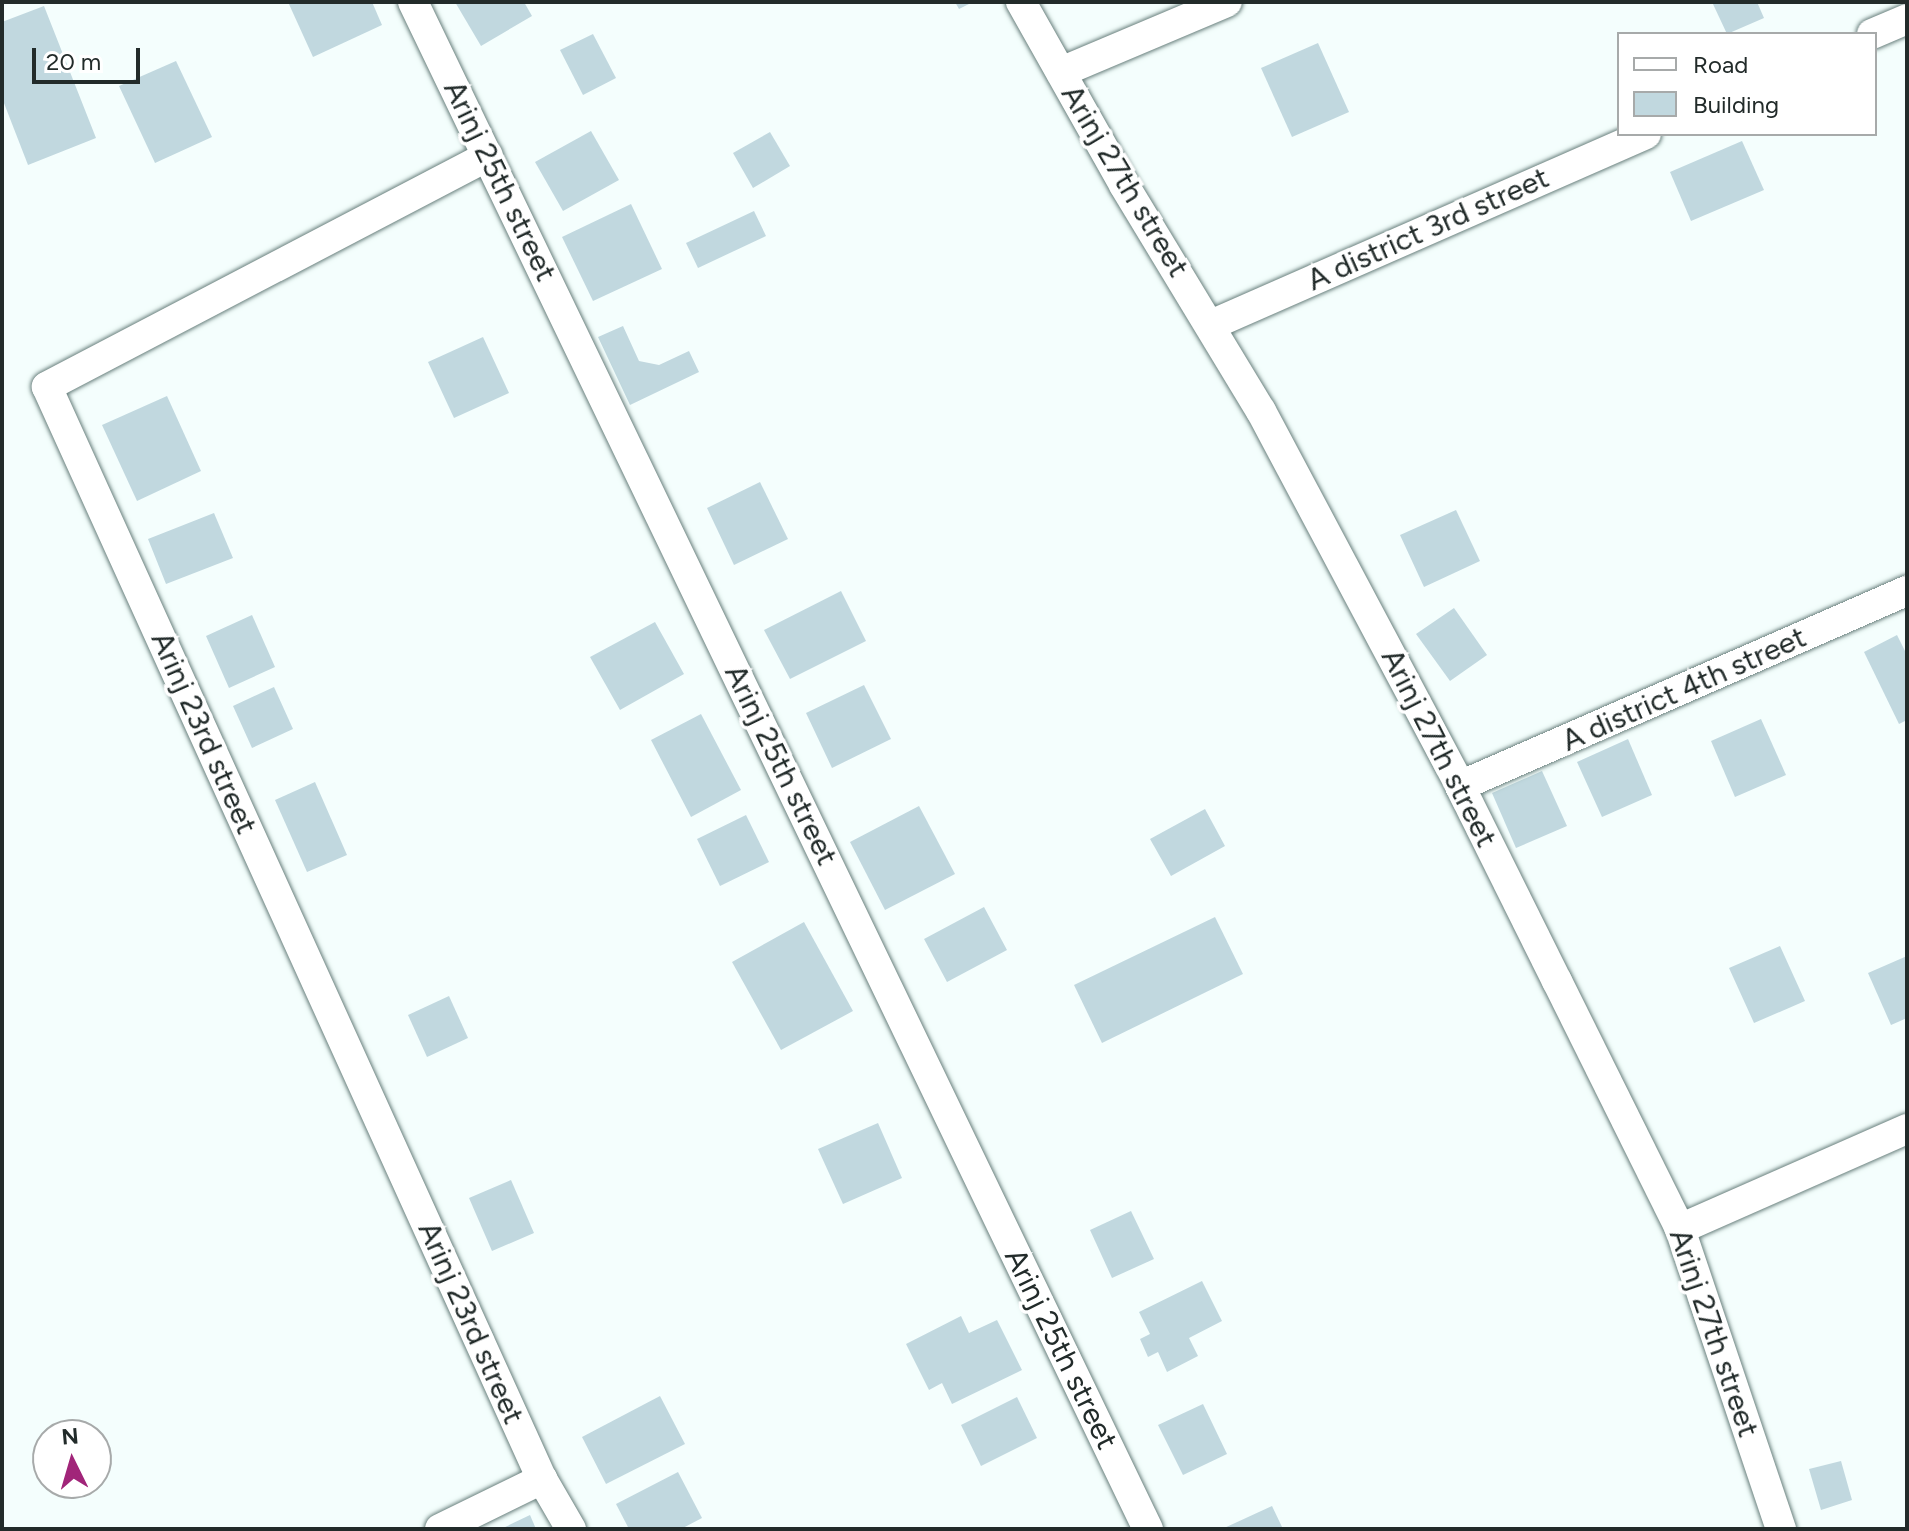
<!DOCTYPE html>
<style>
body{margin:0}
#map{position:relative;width:1909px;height:1531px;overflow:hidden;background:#f4fefd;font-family:Figtree,sans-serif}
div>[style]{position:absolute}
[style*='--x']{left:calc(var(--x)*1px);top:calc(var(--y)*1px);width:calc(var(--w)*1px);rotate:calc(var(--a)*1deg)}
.building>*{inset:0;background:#c1d8df}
.roads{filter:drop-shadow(0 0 2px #69807d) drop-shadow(0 0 2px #69807d)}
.street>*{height:30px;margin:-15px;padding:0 15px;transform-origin:15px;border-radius:15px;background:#fff}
span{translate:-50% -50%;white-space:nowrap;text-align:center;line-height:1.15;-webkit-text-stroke:7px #fff;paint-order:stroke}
.street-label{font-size:30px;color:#222b2a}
.frame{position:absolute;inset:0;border:4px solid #222b2a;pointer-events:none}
.legend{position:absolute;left:1617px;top:32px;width:260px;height:104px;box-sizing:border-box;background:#fff;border:2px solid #a7aaaa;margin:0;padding:10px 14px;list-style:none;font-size:24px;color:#222b2a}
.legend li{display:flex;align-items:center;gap:16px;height:40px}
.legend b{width:40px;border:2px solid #a7aaaa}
.north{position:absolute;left:32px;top:1419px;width:80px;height:80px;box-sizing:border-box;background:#fff;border:2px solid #a7aaaa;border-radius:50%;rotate:355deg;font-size:22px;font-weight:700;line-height:32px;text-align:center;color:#222b2a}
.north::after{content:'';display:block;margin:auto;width:28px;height:36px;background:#a12579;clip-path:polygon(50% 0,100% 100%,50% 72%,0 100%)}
.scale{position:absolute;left:32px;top:48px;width:108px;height:36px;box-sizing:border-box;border:4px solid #222b2a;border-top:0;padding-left:10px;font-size:24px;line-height:28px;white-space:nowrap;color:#222b2a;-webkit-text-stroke:6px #fff;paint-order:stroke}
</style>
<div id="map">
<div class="building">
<i style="clip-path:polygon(288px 2px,372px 2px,382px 25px,313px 57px)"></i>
<i style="clip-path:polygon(455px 2px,524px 2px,532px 16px,481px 46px)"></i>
<i style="clip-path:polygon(955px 2px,973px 2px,959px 9px)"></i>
<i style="clip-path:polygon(1712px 2px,1757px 2px,1764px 18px,1727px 34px)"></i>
<i style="clip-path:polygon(44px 6px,96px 138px,28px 165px,2px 98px,2px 22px)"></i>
<i style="clip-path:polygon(593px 34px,616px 78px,583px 95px,560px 50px)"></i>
<i style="clip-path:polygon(1318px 43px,1349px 112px,1292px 137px,1261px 68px)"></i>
<i style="clip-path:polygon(176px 61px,212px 137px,155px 163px,119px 86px)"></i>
<i style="clip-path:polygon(591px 131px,619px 180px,563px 211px,535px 162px)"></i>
<i style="clip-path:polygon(770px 132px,790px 166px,753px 188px,733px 153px)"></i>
<i style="clip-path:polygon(1742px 141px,1764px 190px,1691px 221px,1670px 172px)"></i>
<i style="clip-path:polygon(631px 204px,662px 269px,593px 301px,562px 237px)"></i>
<i style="clip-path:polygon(754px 211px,766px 236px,698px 268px,686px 243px)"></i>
<i style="clip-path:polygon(623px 326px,639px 361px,659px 365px,689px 351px,699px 372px,630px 405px,598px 337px)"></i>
<i style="clip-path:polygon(483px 337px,509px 393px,454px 418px,428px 362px)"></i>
<i style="clip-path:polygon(167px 396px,201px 471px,137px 501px,102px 425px)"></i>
<i style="clip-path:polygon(760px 482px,788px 539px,734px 565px,707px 508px)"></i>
<i style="clip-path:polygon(1456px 510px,1480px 561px,1424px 587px,1400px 535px)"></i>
<i style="clip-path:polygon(214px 513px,233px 558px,166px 584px,148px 539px)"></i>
<i style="clip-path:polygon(841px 591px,866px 641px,790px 679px,764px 630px)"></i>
<i style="clip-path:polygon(1454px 608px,1487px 655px,1450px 681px,1416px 634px)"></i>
<i style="clip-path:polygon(252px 615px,275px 667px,229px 688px,206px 636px)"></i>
<i style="clip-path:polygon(655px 622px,684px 674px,620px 710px,590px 657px)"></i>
<i style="clip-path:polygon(1897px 635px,1907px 655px,1907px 720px,1899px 724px,1864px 652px)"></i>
<i style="clip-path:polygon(864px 685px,891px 739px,832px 768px,806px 713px)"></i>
<i style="clip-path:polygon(274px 687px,293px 729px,252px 748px,233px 706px)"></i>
<i style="clip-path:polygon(701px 714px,741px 790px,691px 817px,651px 740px)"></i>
<i style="clip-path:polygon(1761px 719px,1786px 775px,1735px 797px,1711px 741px)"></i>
<i style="clip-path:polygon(1628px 739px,1652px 795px,1602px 817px,1577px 762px)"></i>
<i style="clip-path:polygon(1542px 771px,1567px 826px,1516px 848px,1492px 793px)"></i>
<i style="clip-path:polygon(315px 782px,347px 855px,307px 872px,275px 800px)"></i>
<i style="clip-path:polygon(919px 806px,955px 874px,885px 910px,850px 842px)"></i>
<i style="clip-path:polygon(1205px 809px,1225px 846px,1171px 876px,1150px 839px)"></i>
<i style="clip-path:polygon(746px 815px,769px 862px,720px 886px,697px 839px)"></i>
<i style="clip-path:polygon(984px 907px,1007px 950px,947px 982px,924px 939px)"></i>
<i style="clip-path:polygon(1215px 917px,1243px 974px,1102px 1043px,1074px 985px)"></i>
<i style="clip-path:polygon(804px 922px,853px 1011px,781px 1050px,732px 962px)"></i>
<i style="clip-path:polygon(1780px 946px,1805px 1001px,1754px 1023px,1729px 968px)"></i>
<i style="clip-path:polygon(1907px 956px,1907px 1018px,1891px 1025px,1868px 973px)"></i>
<i style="clip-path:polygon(449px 996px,468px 1038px,427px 1057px,408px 1015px)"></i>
<i style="clip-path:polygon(878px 1123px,902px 1178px,843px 1204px,818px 1149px)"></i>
<i style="clip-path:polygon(511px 1180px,534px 1233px,492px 1251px,469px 1198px)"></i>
<i style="clip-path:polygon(1131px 1211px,1154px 1259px,1112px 1278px,1090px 1230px)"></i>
<i style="clip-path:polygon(1202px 1281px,1222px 1321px,1189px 1338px,1198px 1356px,1167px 1372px,1158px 1352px,1148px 1357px,1140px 1339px,1150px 1334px,1139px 1312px)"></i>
<i style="clip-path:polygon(961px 1316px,969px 1333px,997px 1320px,1022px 1370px,952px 1404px,942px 1383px,929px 1390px,906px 1344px)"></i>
<i style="clip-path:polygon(660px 1396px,685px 1444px,606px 1484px,582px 1437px)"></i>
<i style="clip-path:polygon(1017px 1397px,1037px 1438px,981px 1466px,961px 1425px)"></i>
<i style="clip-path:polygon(1203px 1404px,1227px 1454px,1183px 1475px,1158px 1425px)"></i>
<i style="clip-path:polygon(1841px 1461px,1852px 1500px,1821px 1510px,1809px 1469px)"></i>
<i style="clip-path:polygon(678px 1472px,702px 1518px,681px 1529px,629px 1529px,616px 1504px)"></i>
<i style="clip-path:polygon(1272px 1506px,1283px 1529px,1222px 1529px)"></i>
<i style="clip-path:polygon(530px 1515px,536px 1529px,501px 1529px)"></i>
</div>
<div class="roads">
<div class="street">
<i style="--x:413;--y:2;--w:1695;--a:64.3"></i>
<i style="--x:1021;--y:2;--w:210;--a:60.6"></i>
<i style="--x:1124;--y:185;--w:264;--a:58.8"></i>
<i style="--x:1261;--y:411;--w:425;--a:62"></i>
<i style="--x:1460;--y:786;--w:218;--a:63.6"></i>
<i style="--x:1557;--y:981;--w:277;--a:63.6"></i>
<i style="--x:1680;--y:1229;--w:317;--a:71.4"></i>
<i style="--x:1872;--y:34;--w:38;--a:-23"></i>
<i style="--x:1061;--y:72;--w:180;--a:-22.9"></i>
<i style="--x:488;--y:156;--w:498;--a:152.4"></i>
<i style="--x:47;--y:387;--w:1199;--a:65.62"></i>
<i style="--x:542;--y:1479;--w:58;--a:59.9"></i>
<i style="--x:1211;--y:325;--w:475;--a:-23.7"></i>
<i style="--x:1460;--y:786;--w:488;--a:-23.6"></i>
<i style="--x:1680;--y:1229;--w:248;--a:-23.8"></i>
<i style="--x:440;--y:1529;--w:114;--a:-26.1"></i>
</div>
</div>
<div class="street-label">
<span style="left:500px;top:181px;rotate:64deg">Arinj 25th street</span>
<span style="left:1125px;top:181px;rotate:59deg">Arinj 27th street</span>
<span style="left:1428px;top:229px;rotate:-24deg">A district 3rd street</span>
<span style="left:1684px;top:689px;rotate:-24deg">A district 4th street</span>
<span style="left:204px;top:733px;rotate:66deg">Arinj 23rd street</span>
<span style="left:1439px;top:748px;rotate:63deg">Arinj 27th street</span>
<span style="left:781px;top:765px;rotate:64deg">Arinj 25th street</span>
<span style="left:471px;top:1323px;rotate:66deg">Arinj 23rd street</span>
<span style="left:1714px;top:1333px;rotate:71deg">Arinj 27th street</span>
<span style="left:1061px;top:1349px;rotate:64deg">Arinj 25th street</span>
</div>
<div class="frame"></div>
<ul class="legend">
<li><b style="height:10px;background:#fff"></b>Road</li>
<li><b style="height:22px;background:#c1d8df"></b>Building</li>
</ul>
<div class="north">N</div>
<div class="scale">20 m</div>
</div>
